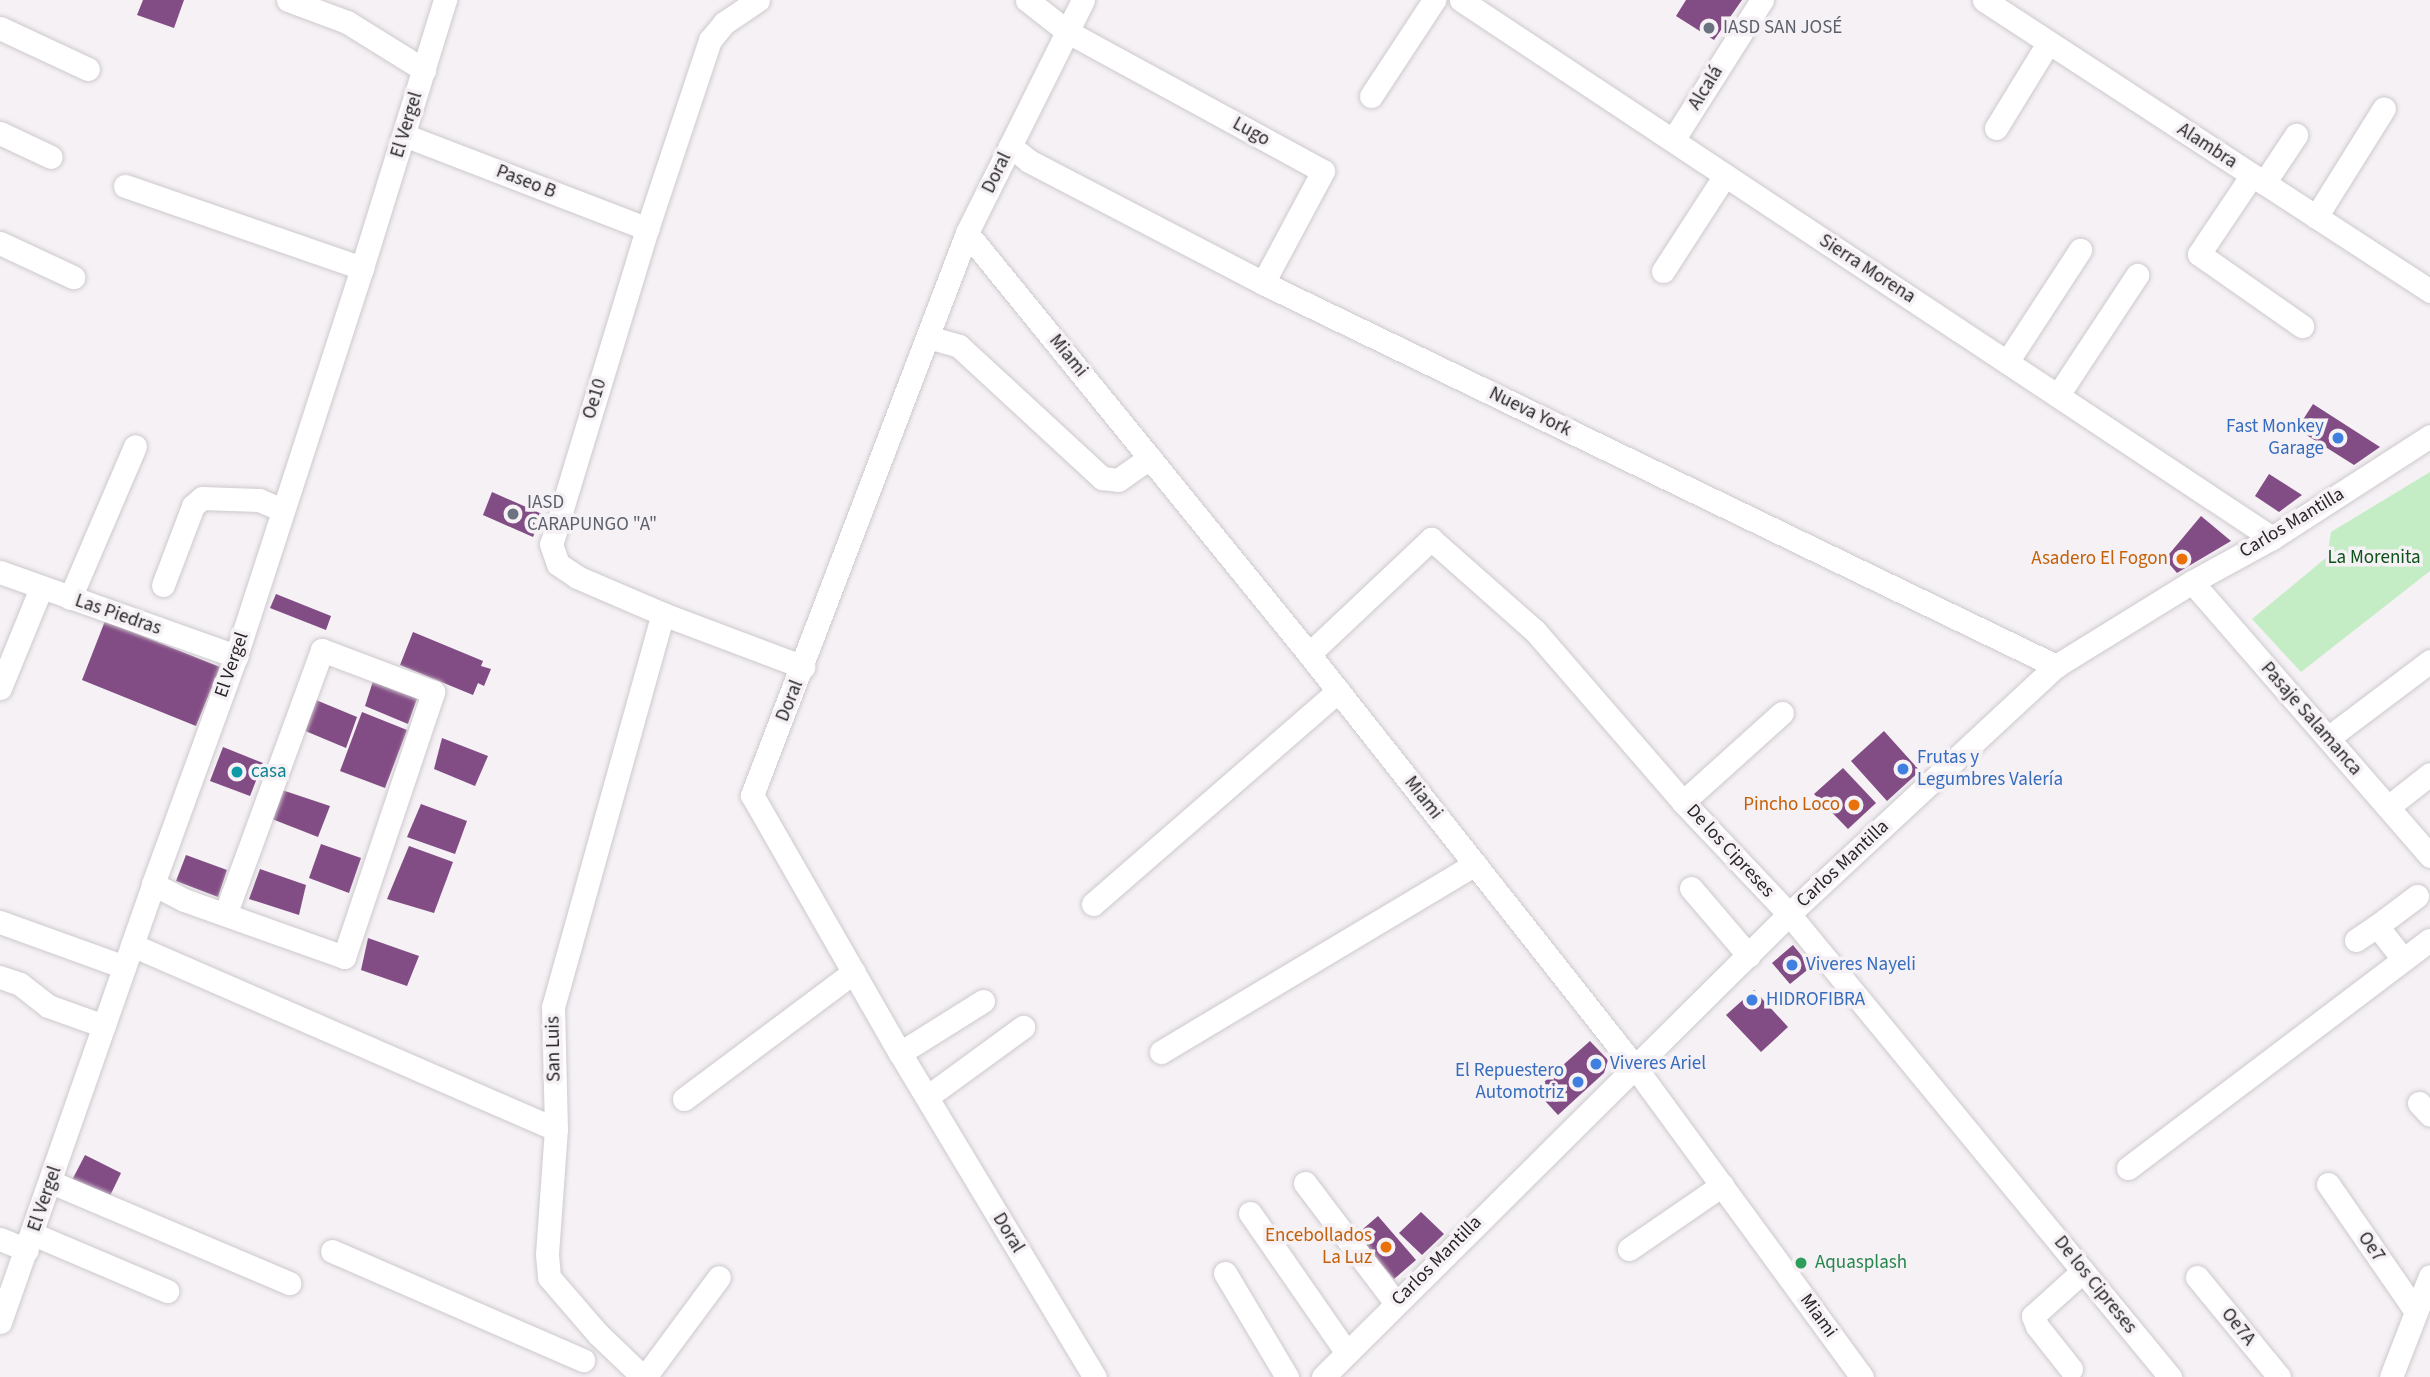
<!DOCTYPE html>
<meta charset="utf-8">
<style>
body{margin:0}
#map{position:relative;width:2430px;height:1377px;overflow:hidden;background:#f5f1f5;font-family:"Source Sans 3",sans-serif}
div>[style]{position:absolute}
[style*='--x']{left:calc(var(--x)*1px);top:calc(var(--y)*1px);width:calc(var(--w)*1px);rotate:calc(var(--a)*1deg)}
.green>*{inset:0;background:#c4edc6}
.building>*{inset:0;background:#824c84}
.roads{filter:drop-shadow(0 0 2px #cdc9cd) drop-shadow(0 0 2px #cdc9cd)}
.minor>*{height:23px;margin:-11.5px;padding:0 11.5px;transform-origin:11.5px;border-radius:11.5px;background:#fff}
.dots>*{width:19px;height:19px;translate:-50% -50%;box-sizing:border-box;border:4px solid #f5f1f5;border-radius:50%}
span{translate:-50% -50%;white-space:nowrap;text-align:center;line-height:1.15;-webkit-text-stroke:7px #f5f1f5;paint-order:stroke}
.worship-label{font-size:19px;color:#5b616d}
.left{translate:0 -50%;text-align:left}
.street-label{font-size:19px;color:#282628}
.shop-label{font-size:19px;color:#366cbe}
.right{translate:-100% -50%;text-align:right}
.park-label{font-size:19px;color:#0d521a}
.food-label{font-size:19px;color:#c56008}
.culture-label{font-size:19px;color:#0d838f}
.leisure-label{font-size:19px;color:#27864d}
</style>
<div id="map">
<div class="green">
<i style="clip-path:polygon(2430px 472px,2430px 571px,2301px 672px,2252px 619px,2327px 557px,2331px 532px)"></i>
</div>
<div class="building">
<i style="clip-path:polygon(143px 0,184px 0,174px 28px,137px 15px)"></i>
<i style="clip-path:polygon(1686px 0,1742px 0,1714px 40px,1676px 16px)"></i>
<i style="clip-path:polygon(2313px 404px,2380px 447px,2354px 465px,2297px 429px)"></i>
<i style="clip-path:polygon(2269px 474px,2302px 495px,2279px 512px,2255px 496px)"></i>
<i style="clip-path:polygon(492px 492px,542px 514px,533px 537px,483px 515px)"></i>
<i style="clip-path:polygon(2201px 516px,2231px 541px,2177px 573px,2165px 559px)"></i>
<i style="clip-path:polygon(276px 594px,331px 616px,326px 630px,270px 608px)"></i>
<i style="clip-path:polygon(105px 621px,220px 667px,196px 726px,82px 680px)"></i>
<i style="clip-path:polygon(413px 632px,483px 661px,481px 666px,491px 669px,484px 686px,478px 683px,473px 695px,400px 665px)"></i>
<i style="clip-path:polygon(375px 675px,419px 693px,408px 724px,365px 706px)"></i>
<i style="clip-path:polygon(316px 700px,357px 717px,346px 748px,303px 730px)"></i>
<i style="clip-path:polygon(362px 712px,407px 730px,385px 788px,340px 771px)"></i>
<i style="clip-path:polygon(1884px 731px,1920px 771px,1887px 801px,1851px 761px)"></i>
<i style="clip-path:polygon(442px 738px,488px 756px,475px 786px,434px 769px)"></i>
<i style="clip-path:polygon(223px 747px,263px 763px,250px 796px,210px 781px)"></i>
<i style="clip-path:polygon(1843px 768px,1876px 803px,1848px 829px,1814px 794px)"></i>
<i style="clip-path:polygon(282px 790px,330px 806px,318px 837px,272px 819px)"></i>
<i style="clip-path:polygon(421px 804px,467px 821px,455px 854px,407px 837px)"></i>
<i style="clip-path:polygon(321px 844px,361px 858px,349px 893px,309px 878px)"></i>
<i style="clip-path:polygon(409px 846px,453px 862px,434px 913px,387px 899px)"></i>
<i style="clip-path:polygon(186px 855px,227px 870px,218px 897px,176px 881px)"></i>
<i style="clip-path:polygon(260px 869px,306px 885px,299px 915px,249px 899px)"></i>
<i style="clip-path:polygon(368px 938px,419px 956px,407px 986px,361px 970px)"></i>
<i style="clip-path:polygon(1793px 945px,1811px 967px,1790px 984px,1772px 963px)"></i>
<i style="clip-path:polygon(1754px 990px,1788px 1027px,1761px 1052px,1726px 1015px)"></i>
<i style="clip-path:polygon(1590px 1041px,1608px 1060px,1604px 1073px,1558px 1115px,1535px 1090px)"></i>
<i style="clip-path:polygon(85px 1155px,121px 1173px,107px 1202px,70px 1184px)"></i>
<i style="clip-path:polygon(1421px 1212px,1444px 1234px,1422px 1255px,1399px 1233px)"></i>
<i style="clip-path:polygon(1378px 1216px,1416px 1260px,1394px 1279px,1356px 1235px)"></i>
</div>
<div class="roads">
<div class="minor">
<i style="--x:288;--y:0;--w:63;--a:20.4"></i>
<i style="--x:347;--y:22;--w:91;--a:31.9"></i>
<i style="--x:758;--y:0;--w:41;--a:145.9"></i>
<i style="--x:724;--y:23;--w:22;--a:129"></i>
<i style="--x:710;--y:40;--w:199;--a:108.4"></i>
<i style="--x:647;--y:229;--w:329;--a:106.9"></i>
<i style="--x:551;--y:544;--w:21;--a:71"></i>
<i style="--x:558;--y:564;--w:23;--a:34"></i>
<i style="--x:577;--y:577;--w:94;--a:23.3"></i>
<i style="--x:663;--y:614;--w:150;--a:20.7"></i>
<i style="--x:1027;--y:0;--w:52;--a:38"></i>
<i style="--x:1068;--y:32;--w:290;--a:28.6"></i>
<i style="--x:1323;--y:171;--w:127;--a:118.2"></i>
<i style="--x:1083;--y:0;--w:260;--a:116.5"></i>
<i style="--x:967;--y:233;--w:602;--a:110.93"></i>
<i style="--x:752;--y:795;--w:297;--a:60.2"></i>
<i style="--x:900;--y:1053;--w:378;--a:59"></i>
<i style="--x:1461;--y:0;--w:973;--a:33.56"></i>
<i style="--x:1984;--y:0;--w:533;--a:33.12"></i>
<i style="--x:0;--y:28;--w:97;--a:25"></i>
<i style="--x:1371;--y:96;--w:115;--a:-56.7"></i>
<i style="--x:1996;--y:128;--w:100;--a:-58.5"></i>
<i style="--x:0;--y:133;--w:56;--a:25.2"></i>
<i style="--x:404;--y:135;--w:261;--a:21.1"></i>
<i style="--x:1673;--y:140;--w:166;--a:-57.6"></i>
<i style="--x:1010;--y:146;--w:24;--a:38"></i>
<i style="--x:1029;--y:161;--w:264;--a:27.5"></i>
<i style="--x:1263;--y:283;--w:881;--a:25.78"></i>
<i style="--x:2252;--y:175;--w:95;--a:123.9"></i>
<i style="--x:2199;--y:254;--w:126;--a:35"></i>
<i style="--x:2264;--y:183;--w:58;--a:-56.3"></i>
<i style="--x:125;--y:186;--w:251;--a:19.1"></i>
<i style="--x:2316;--y:217;--w:128;--a:-58"></i>
<i style="--x:967;--y:233;--w:542;--a:50.91"></i>
<i style="--x:1309;--y:654;--w:526;--a:51.71"></i>
<i style="--x:1635;--y:1067;--w:384;--a:53.8"></i>
<i style="--x:0;--y:243;--w:81;--a:25"></i>
<i style="--x:1663;--y:271;--w:114;--a:-57.1"></i>
<i style="--x:928;--y:337;--w:32;--a:16"></i>
<i style="--x:959;--y:346;--w:195;--a:42.7"></i>
<i style="--x:1102;--y:478;--w:16;--a:7"></i>
<i style="--x:1118;--y:480;--w:39;--a:-35"></i>
<i style="--x:2007;--y:362;--w:134;--a:-56.9"></i>
<i style="--x:2058;--y:395;--w:144;--a:-56.6"></i>
<i style="--x:0;--y:572;--w:251;--a:19.6"></i>
<i style="--x:2192;--y:582;--w:363;--a:49"></i>
<i style="--x:163;--y:585;--w:85;--a:-69.2"></i>
<i style="--x:193;--y:506;--w:12;--a:-42"></i>
<i style="--x:202;--y:498;--w:57;--a:2"></i>
<i style="--x:259;--y:500;--w:26;--a:23"></i>
<i style="--x:70;--y:598;--w:165;--a:-66.8"></i>
<i style="--x:1309;--y:654;--w:168;--a:-43.3"></i>
<i style="--x:1431;--y:539;--w:139;--a:41.5"></i>
<i style="--x:1535;--y:631;--w:226;--a:49.1"></i>
<i style="--x:1683;--y:802;--w:154;--a:46.6"></i>
<i style="--x:1789;--y:914;--w:600;--a:50.55"></i>
<i style="--x:0;--y:688;--w:108;--a:-67.7"></i>
<i style="--x:2328;--y:738;--w:128;--a:-37"></i>
<i style="--x:1683;--y:802;--w:133;--a:-42"></i>
<i style="--x:2388;--y:807;--w:53;--a:-38.2"></i>
<i style="--x:153;--y:884;--w:35;--a:27"></i>
<i style="--x:184;--y:900;--w:170;--a:19.6"></i>
<i style="--x:344;--y:957;--w:280;--a:-71.4"></i>
<i style="--x:433;--y:692;--w:119;--a:-159.3"></i>
<i style="--x:322;--y:650;--w:280;--a:110.1"></i>
<i style="--x:1691;--y:888;--w:89;--a:49.5"></i>
<i style="--x:1093;--y:904;--w:325;--a:-41"></i>
<i style="--x:0;--y:922;--w:132;--a:19.9"></i>
<i style="--x:2356;--y:940;--w:25;--a:-34"></i>
<i style="--x:132;--y:945;--w:462;--a:23.5"></i>
<i style="--x:2403;--y:959;--w:42;--a:-128.2"></i>
<i style="--x:2377;--y:926;--w:50;--a:-36.9"></i>
<i style="--x:0;--y:977;--w:21;--a:19"></i>
<i style="--x:20;--y:984;--w:36;--a:38"></i>
<i style="--x:48;--y:1006;--w:59;--a:19.7"></i>
<i style="--x:1161;--y:1052;--w:366;--a:-30.9"></i>
<i style="--x:900;--y:1053;--w:98;--a:-32.1"></i>
<i style="--x:927;--y:1097;--w:119;--a:-36.1"></i>
<i style="--x:684;--y:1099;--w:212;--a:-36.8"></i>
<i style="--x:2419;--y:1103;--w:16;--a:47"></i>
<i style="--x:2128;--y:1168;--w:378;--a:-37.1"></i>
<i style="--x:51;--y:1182;--w:259;--a:23"></i>
<i style="--x:1305;--y:1183;--w:149;--a:52.9"></i>
<i style="--x:2328;--y:1184;--w:153;--a:55.4"></i>
<i style="--x:1250;--y:1213;--w:170;--a:55.3"></i>
<i style="--x:33;--y:1234;--w:146;--a:23"></i>
<i style="--x:0;--y:1239;--w:29;--a:22"></i>
<i style="--x:1629;--y:1249;--w:113;--a:-34.5"></i>
<i style="--x:332;--y:1251;--w:274;--a:23.5"></i>
<i style="--x:1225;--y:1273;--w:121;--a:59.2"></i>
<i style="--x:2197;--y:1277;--w:129;--a:50.6"></i>
<i style="--x:0;--y:1322;--w:464;--a:-70.7"></i>
<i style="--x:153;--y:884;--w:243;--a:-70"></i>
<i style="--x:236;--y:656;--w:408;--a:-72"></i>
<i style="--x:362;--y:268;--w:281;--a:-72.8"></i>
<i style="--x:2071;--y:1369;--w:55;--a:-128.3"></i>
<i style="--x:2037;--y:1326;--w:11;--a:-112"></i>
<i style="--x:2033;--y:1316;--w:67;--a:-42"></i>
<i style="--x:643;--y:1377;--w:62;--a:-136.3"></i>
<i style="--x:598;--y:1334;--w:75;--a:-130.7"></i>
<i style="--x:549;--y:1277;--w:23;--a:-95"></i>
<i style="--x:547;--y:1254;--w:125;--a:-85.9"></i>
<i style="--x:556;--y:1129;--w:122;--a:-91.4"></i>
<i style="--x:553;--y:1007;--w:408;--a:-74.4"></i>
<i style="--x:645;--y:1377;--w:124;--a:-53.5"></i>
<i style="--x:1323;--y:1377;--w:657;--a:-44.81"></i>
<i style="--x:1789;--y:914;--w:364;--a:-42.9"></i>
<i style="--x:2056;--y:666;--w:160;--a:-31.7"></i>
<i style="--x:2192;--y:582;--w:91;--a:-28.8"></i>
<i style="--x:2272;--y:538;--w:188;--a:-32.8"></i>
<i style="--x:2391;--y:1377;--w:108;--a:-68.9"></i>
</div>
</div>
<div class="dots">
<i style="left:1709px;top:28px;background:#6b7280"></i>
<i style="left:2338px;top:438px;background:#3f7fe0"></i>
<i style="left:513px;top:514px;background:#6b7280"></i>
<i style="left:2182px;top:559px;background:#e8710a"></i>
<i style="left:1903px;top:769px;background:#3f7fe0"></i>
<i style="left:237px;top:772px;background:#0f9aa8"></i>
<i style="left:1854px;top:805px;background:#e8710a"></i>
<i style="left:1792px;top:965px;background:#3f7fe0"></i>
<i style="left:1752px;top:1000px;background:#3f7fe0"></i>
<i style="left:1596px;top:1064px;background:#3f7fe0"></i>
<i style="left:1578px;top:1082px;background:#3f7fe0"></i>
<i style="left:1386px;top:1247px;background:#e8710a"></i>
<i style="left:1801px;top:1263px;background:#2e9e5b"></i>
</div>
<div class="worship-label">
<span class="left" style="left:1723px;top:28px">IASD SAN JOSÉ</span>
<span class="left" style="left:527px;top:514px">IASD<br>CARAPUNGO "A"</span>
</div>
<div class="street-label">
<span style="left:1706px;top:88px;rotate:-58deg">Alcalá</span>
<span style="left:407px;top:125px;rotate:-73deg">El Vergel</span>
<span style="left:1251px;top:132px;rotate:29deg">Lugo</span>
<span style="left:2207px;top:146px;rotate:33deg">Alambra</span>
<span style="left:997px;top:173px;rotate:-64deg">Doral</span>
<span style="left:526px;top:182px;rotate:21deg">Paseo B</span>
<span style="left:1867px;top:269px;rotate:33deg">Sierra Morena</span>
<span style="left:1068px;top:356px;rotate:51deg">Miami</span>
<span style="left:595px;top:399px;rotate:-73deg">Oe10</span>
<span style="left:1530px;top:412px;rotate:26deg">Nueva York</span>
<span style="left:2292px;top:523px;rotate:-31deg">Carlos Mantilla</span>
<span style="left:118px;top:615px;rotate:19deg">Las Piedras</span>
<span style="left:232px;top:665px;rotate:-71deg">El Vergel</span>
<span style="left:790px;top:701px;rotate:-68deg">Doral</span>
<span style="left:2311px;top:719px;rotate:49deg">Pasaje Salamanca</span>
<span style="left:1423px;top:798px;rotate:52deg">Miami</span>
<span style="left:1730px;top:851px;rotate:47deg">De los Cipreses</span>
<span style="left:1843px;top:864px;rotate:-43deg">Carlos Mantilla</span>
<span style="left:554px;top:1049px;rotate:-91deg">San Luis</span>
<span style="left:45px;top:1199px;rotate:-71deg">El Vergel</span>
<span style="left:1008px;top:1233px;rotate:59deg">Doral</span>
<span style="left:2371px;top:1247px;rotate:55deg">Oe7</span>
<span style="left:1437px;top:1261px;rotate:-45deg">Carlos Mantilla</span>
<span style="left:2095px;top:1285px;rotate:51deg">De los Cipreses</span>
<span style="left:1818px;top:1316px;rotate:54deg">Miami</span>
<span style="left:2238px;top:1327px;rotate:51deg">Oe7A</span>
</div>
<div class="shop-label">
<span class="right" style="left:2324px;top:438px">Fast Monkey<br>Garage</span>
<span class="left" style="left:1917px;top:769px">Frutas y<br>Legumbres Valería</span>
<span class="left" style="left:1806px;top:965px">Viveres Nayeli</span>
<span class="left" style="left:1766px;top:1000px">HIDROFIBRA</span>
<span class="left" style="left:1610px;top:1064px">Viveres Ariel</span>
<span class="right" style="left:1564px;top:1082px">El Repuestero<br>Automotriz</span>
</div>
<div class="park-label">
<span style="left:2374px;top:558px">La Morenita</span>
</div>
<div class="food-label">
<span class="right" style="left:2168px;top:559px">Asadero El Fogon</span>
<span class="right" style="left:1840px;top:805px">Pincho Loco</span>
<span class="right" style="left:1372px;top:1247px">Encebollados<br>La Luz</span>
</div>
<div class="culture-label">
<span class="left" style="left:251px;top:772px">casa</span>
</div>
<div class="leisure-label">
<span class="left" style="left:1815px;top:1263px">Aquasplash</span>
</div>
</div>
